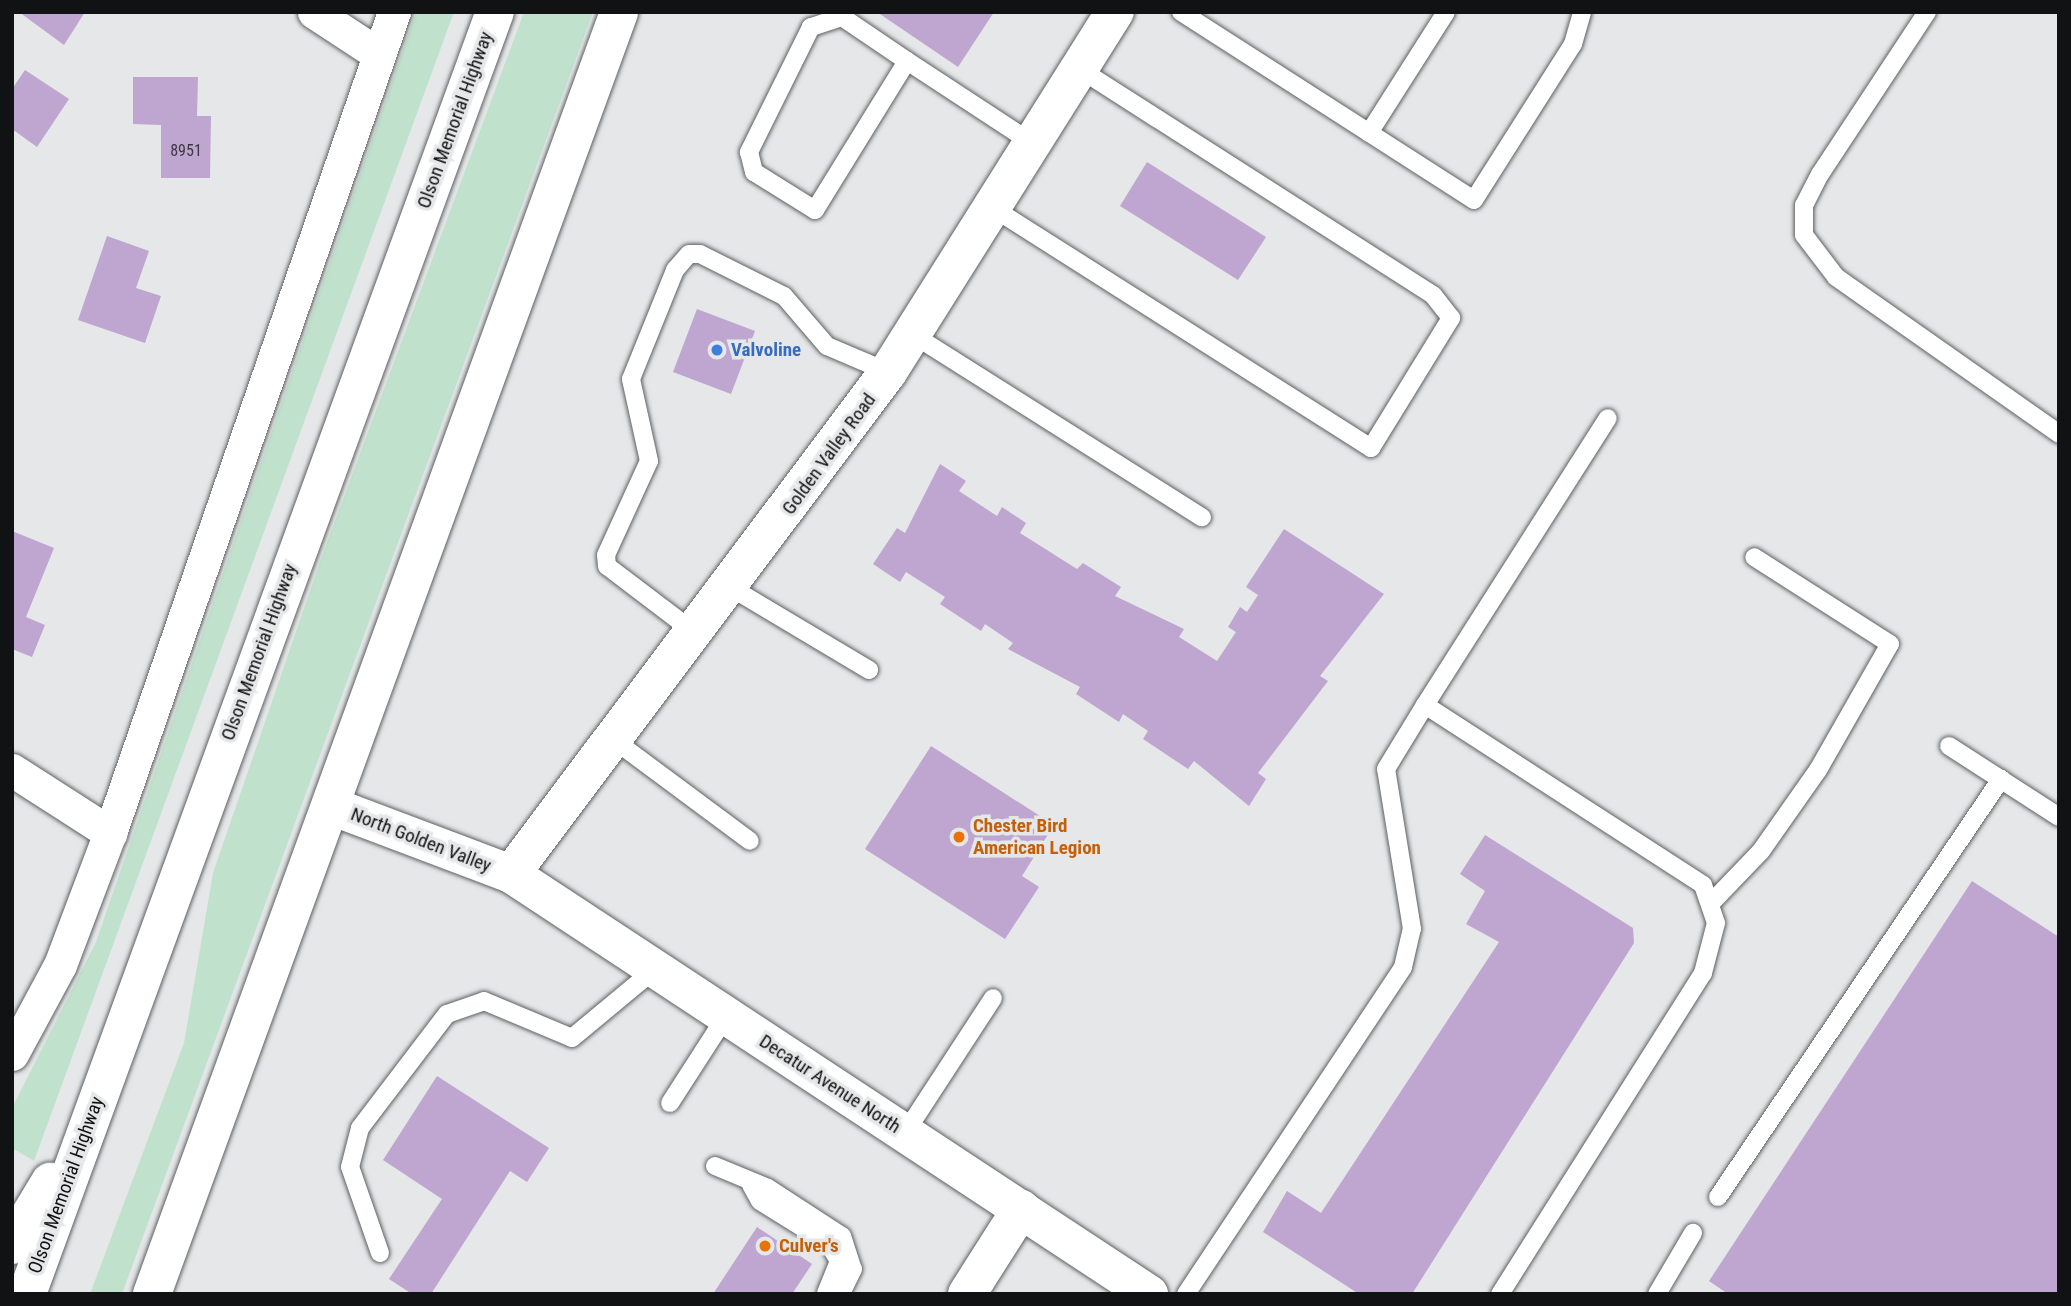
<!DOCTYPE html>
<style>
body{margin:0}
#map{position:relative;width:2071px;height:1306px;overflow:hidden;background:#e5e7e9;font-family:"Roboto Condensed",sans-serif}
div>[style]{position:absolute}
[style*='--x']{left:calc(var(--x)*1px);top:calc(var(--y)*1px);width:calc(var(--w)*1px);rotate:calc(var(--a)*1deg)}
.green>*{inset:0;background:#c0e2cd}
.building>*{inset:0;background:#bea6d0}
.roads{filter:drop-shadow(0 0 2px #5e6062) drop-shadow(0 0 2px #5e6062)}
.lane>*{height:18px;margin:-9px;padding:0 9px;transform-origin:9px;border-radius:9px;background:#fff}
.street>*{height:33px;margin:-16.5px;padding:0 16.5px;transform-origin:16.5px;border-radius:16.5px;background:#fff}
.secondary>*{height:38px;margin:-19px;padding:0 19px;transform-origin:19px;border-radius:19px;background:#fff}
.highway>*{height:38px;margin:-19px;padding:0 19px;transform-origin:19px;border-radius:19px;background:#fff}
.dots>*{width:19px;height:19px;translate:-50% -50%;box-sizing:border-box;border:4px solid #e5e7e9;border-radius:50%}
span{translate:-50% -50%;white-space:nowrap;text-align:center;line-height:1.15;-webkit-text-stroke:7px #e5e7e9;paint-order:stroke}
.number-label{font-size:16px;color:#3c3742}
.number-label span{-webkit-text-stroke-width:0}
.street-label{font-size:19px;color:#111213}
.shop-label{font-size:19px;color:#366cbe;font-weight:700}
.left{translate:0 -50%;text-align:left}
.food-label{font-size:19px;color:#c56008;font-weight:700}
.frame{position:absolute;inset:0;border:14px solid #111213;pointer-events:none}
</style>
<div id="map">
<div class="green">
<i style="clip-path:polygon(416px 12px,454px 12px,34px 1161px,12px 1148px,12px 1108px,96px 942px)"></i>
<i style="clip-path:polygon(524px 12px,593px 12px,122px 1294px,90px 1294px,184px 1043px,213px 873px,322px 556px)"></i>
</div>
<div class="building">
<i style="clip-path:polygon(19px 12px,85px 12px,64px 45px)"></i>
<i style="clip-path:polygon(877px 12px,994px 12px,958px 67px)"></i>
<i style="clip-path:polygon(25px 70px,69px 99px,37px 147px,12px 129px,12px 89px)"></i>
<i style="clip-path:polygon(133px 77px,198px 77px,197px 116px,211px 116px,210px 178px,161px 178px,161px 125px,133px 124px)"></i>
<i style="clip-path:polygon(1147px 162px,1266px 237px,1238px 280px,1120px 206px)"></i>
<i style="clip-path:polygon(107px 236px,149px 251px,136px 288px,161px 296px,145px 343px,78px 320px)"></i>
<i style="clip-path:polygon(697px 309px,755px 331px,731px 394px,673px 372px)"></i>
<i style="clip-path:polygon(940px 464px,966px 481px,959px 491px,997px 516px,1002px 507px,1026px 523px,1020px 533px,1077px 569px,1083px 563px,1121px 587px,1115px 596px,1184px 629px,1179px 637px,1217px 661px,1236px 632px,1228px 627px,1240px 607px,1247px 612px,1258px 595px,1246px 587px,1284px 529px,1384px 594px,1320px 676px,1328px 681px,1258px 773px,1266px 779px,1249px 806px,1194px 761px,1188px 769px,1143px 739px,1148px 731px,1123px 714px,1119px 722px,1076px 694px,1080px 687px,1008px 649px,1013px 643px,985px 624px,981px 631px,940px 604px,945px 597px,906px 572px,900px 582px,873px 564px,897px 528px,905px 533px)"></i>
<i style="clip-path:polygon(12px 531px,54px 548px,26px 617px,45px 625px,32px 657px,12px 649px)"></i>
<i style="clip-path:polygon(931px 746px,1054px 825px,1022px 876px,1039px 887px,1005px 939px,865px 849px)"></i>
<i style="clip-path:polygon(1485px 835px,1633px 928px,1634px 943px,1412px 1294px,1359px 1294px,1263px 1232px,1287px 1191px,1321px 1213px,1499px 942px,1466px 924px,1485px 891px,1460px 874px)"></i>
<i style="clip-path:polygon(1972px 881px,2059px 937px,2059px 1294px,1728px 1294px,1709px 1281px)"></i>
<i style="clip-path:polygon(437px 1076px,549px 1148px,527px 1182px,510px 1171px,431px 1294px,412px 1294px,389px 1279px,442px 1199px,383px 1160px)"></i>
<i style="clip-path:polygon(757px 1227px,812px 1264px,792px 1294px,713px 1294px)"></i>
</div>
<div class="roads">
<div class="lane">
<i style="--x:1181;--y:12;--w:348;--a:32.7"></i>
<i style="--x:1474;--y:200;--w:185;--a:-57.6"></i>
<i style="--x:1573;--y:44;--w:33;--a:-74"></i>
<i style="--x:1927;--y:12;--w:194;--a:123.4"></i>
<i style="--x:1820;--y:174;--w:35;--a:117"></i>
<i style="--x:1804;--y:205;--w:30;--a:90"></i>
<i style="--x:1804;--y:235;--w:53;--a:52.7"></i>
<i style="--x:1836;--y:277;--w:273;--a:35.1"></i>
<i style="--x:907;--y:61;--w:78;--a:-145.9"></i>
<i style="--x:842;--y:17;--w:33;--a:162"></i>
<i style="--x:811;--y:27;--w:140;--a:116.4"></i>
<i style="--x:749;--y:152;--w:21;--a:76"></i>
<i style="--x:754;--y:172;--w:72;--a:31.9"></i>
<i style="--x:815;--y:210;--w:175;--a:-58.3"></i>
<i style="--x:907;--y:61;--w:152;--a:33.2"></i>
<i style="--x:1369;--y:133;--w:143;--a:-57.5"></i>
<i style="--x:993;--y:208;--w:448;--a:32.4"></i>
<i style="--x:1371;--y:448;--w:153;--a:-58.4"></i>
<i style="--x:1451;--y:318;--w:29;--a:-128"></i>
<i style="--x:1433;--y:295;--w:419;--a:-147.4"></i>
<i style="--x:912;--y:334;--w:343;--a:32.3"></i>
<i style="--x:730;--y:587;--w:162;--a:30.8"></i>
<i style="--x:694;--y:632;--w:109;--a:-142.8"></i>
<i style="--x:607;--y:566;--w:11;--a:-95"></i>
<i style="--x:606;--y:555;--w:103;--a:-65.4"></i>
<i style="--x:649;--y:461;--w:84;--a:-102.4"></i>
<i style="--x:631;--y:379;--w:118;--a:-68"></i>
<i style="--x:675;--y:270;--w:21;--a:-49"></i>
<i style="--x:689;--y:254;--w:11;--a:0"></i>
<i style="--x:700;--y:254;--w:94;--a:26.6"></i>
<i style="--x:784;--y:296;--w:66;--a:49.3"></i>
<i style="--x:827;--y:346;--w:66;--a:23.1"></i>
<i style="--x:1425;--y:705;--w:340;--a:-57.5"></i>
<i style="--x:610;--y:737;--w:174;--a:36.6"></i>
<i style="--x:1949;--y:746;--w:131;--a:32.8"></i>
<i style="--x:1713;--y:901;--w:69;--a:-46.2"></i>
<i style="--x:1761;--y:851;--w:99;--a:-54.9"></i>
<i style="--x:1818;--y:770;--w:145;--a:-60.3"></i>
<i style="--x:1890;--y:644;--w:161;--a:-147.4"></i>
<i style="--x:670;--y:1103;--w:103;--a:-57.2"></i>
<i style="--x:905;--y:1133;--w:161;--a:-56.9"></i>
<i style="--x:715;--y:1166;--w:57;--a:22.5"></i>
<i style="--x:768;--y:1188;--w:88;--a:33"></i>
<i style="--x:842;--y:1236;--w:35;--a:72"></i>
<i style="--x:853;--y:1269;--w:28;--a:116"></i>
<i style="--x:751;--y:1185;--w:18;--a:61"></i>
<i style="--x:760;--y:1201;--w:81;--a:31.9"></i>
<i style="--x:829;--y:1244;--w:20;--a:60"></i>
<i style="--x:839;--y:1261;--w:35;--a:112"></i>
<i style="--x:1718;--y:1197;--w:505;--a:-55.9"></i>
<i style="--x:380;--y:1253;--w:91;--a:-109.2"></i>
<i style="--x:350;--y:1167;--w:40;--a:-75.6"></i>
<i style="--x:360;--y:1128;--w:143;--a:-52.7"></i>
<i style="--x:447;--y:1014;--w:39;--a:-19"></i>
<i style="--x:484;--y:1001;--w:95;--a:22.8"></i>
<i style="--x:572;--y:1038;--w:108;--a:-39.7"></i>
<i style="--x:1186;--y:1294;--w:392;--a:-56.4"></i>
<i style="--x:1403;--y:967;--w:39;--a:-77"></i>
<i style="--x:1412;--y:929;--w:162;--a:-99.2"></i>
<i style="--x:1386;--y:769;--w:75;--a:-58.6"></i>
<i style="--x:1425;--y:705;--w:331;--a:32.9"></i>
<i style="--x:1703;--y:885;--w:40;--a:71.1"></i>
<i style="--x:1716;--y:923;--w:52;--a:104.6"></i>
<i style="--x:1703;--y:973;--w:380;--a:122.3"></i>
<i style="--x:1657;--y:1294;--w:71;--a:-59.5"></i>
</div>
<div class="street">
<i style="--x:314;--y:12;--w:77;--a:33.3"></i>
<i style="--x:12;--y:770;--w:117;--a:32.7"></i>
<i style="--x:12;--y:1054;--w:101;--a:-61.7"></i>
<i style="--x:60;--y:965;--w:141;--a:-69.3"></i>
<i style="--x:110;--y:833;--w:869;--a:-70.92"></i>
</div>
<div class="secondary">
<i style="--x:331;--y:806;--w:192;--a:20.7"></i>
<i style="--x:511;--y:874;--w:764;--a:33.36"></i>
<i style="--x:511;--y:874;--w:628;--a:-53.09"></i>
<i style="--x:888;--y:372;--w:426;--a:-57.8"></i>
<i style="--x:967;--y:1294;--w:101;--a:-57.6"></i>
</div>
<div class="highway">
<i style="--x:12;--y:1245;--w:74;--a:-58.9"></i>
<i style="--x:27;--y:1294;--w:1365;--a:-69.95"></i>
<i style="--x:152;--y:1294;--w:1364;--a:-69.98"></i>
</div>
</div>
<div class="dots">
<i style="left:717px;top:350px;background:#3f7fe0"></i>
<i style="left:959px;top:837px;background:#e8710a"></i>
<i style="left:765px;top:1246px;background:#e8710a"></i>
</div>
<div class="number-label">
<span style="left:186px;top:151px">8951</span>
</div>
<div class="street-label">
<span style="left:455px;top:120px;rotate:-70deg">Olson Memorial Highway</span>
<span style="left:829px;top:454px;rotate:-54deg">Golden Valley Road</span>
<span style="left:259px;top:652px;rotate:-70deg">Olson Memorial Highway</span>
<span style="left:421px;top:840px;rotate:21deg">North Golden Valley</span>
<span style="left:830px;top:1084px;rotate:33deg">Decatur Avenue North</span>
<span style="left:66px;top:1185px;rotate:-70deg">Olson Memorial Highway</span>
</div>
<div class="shop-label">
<span class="left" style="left:731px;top:350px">Valvoline</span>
</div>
<div class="food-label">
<span class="left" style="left:973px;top:837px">Chester Bird<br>American Legion</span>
<span class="left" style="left:779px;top:1246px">Culver's</span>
</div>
<div class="frame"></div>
</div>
